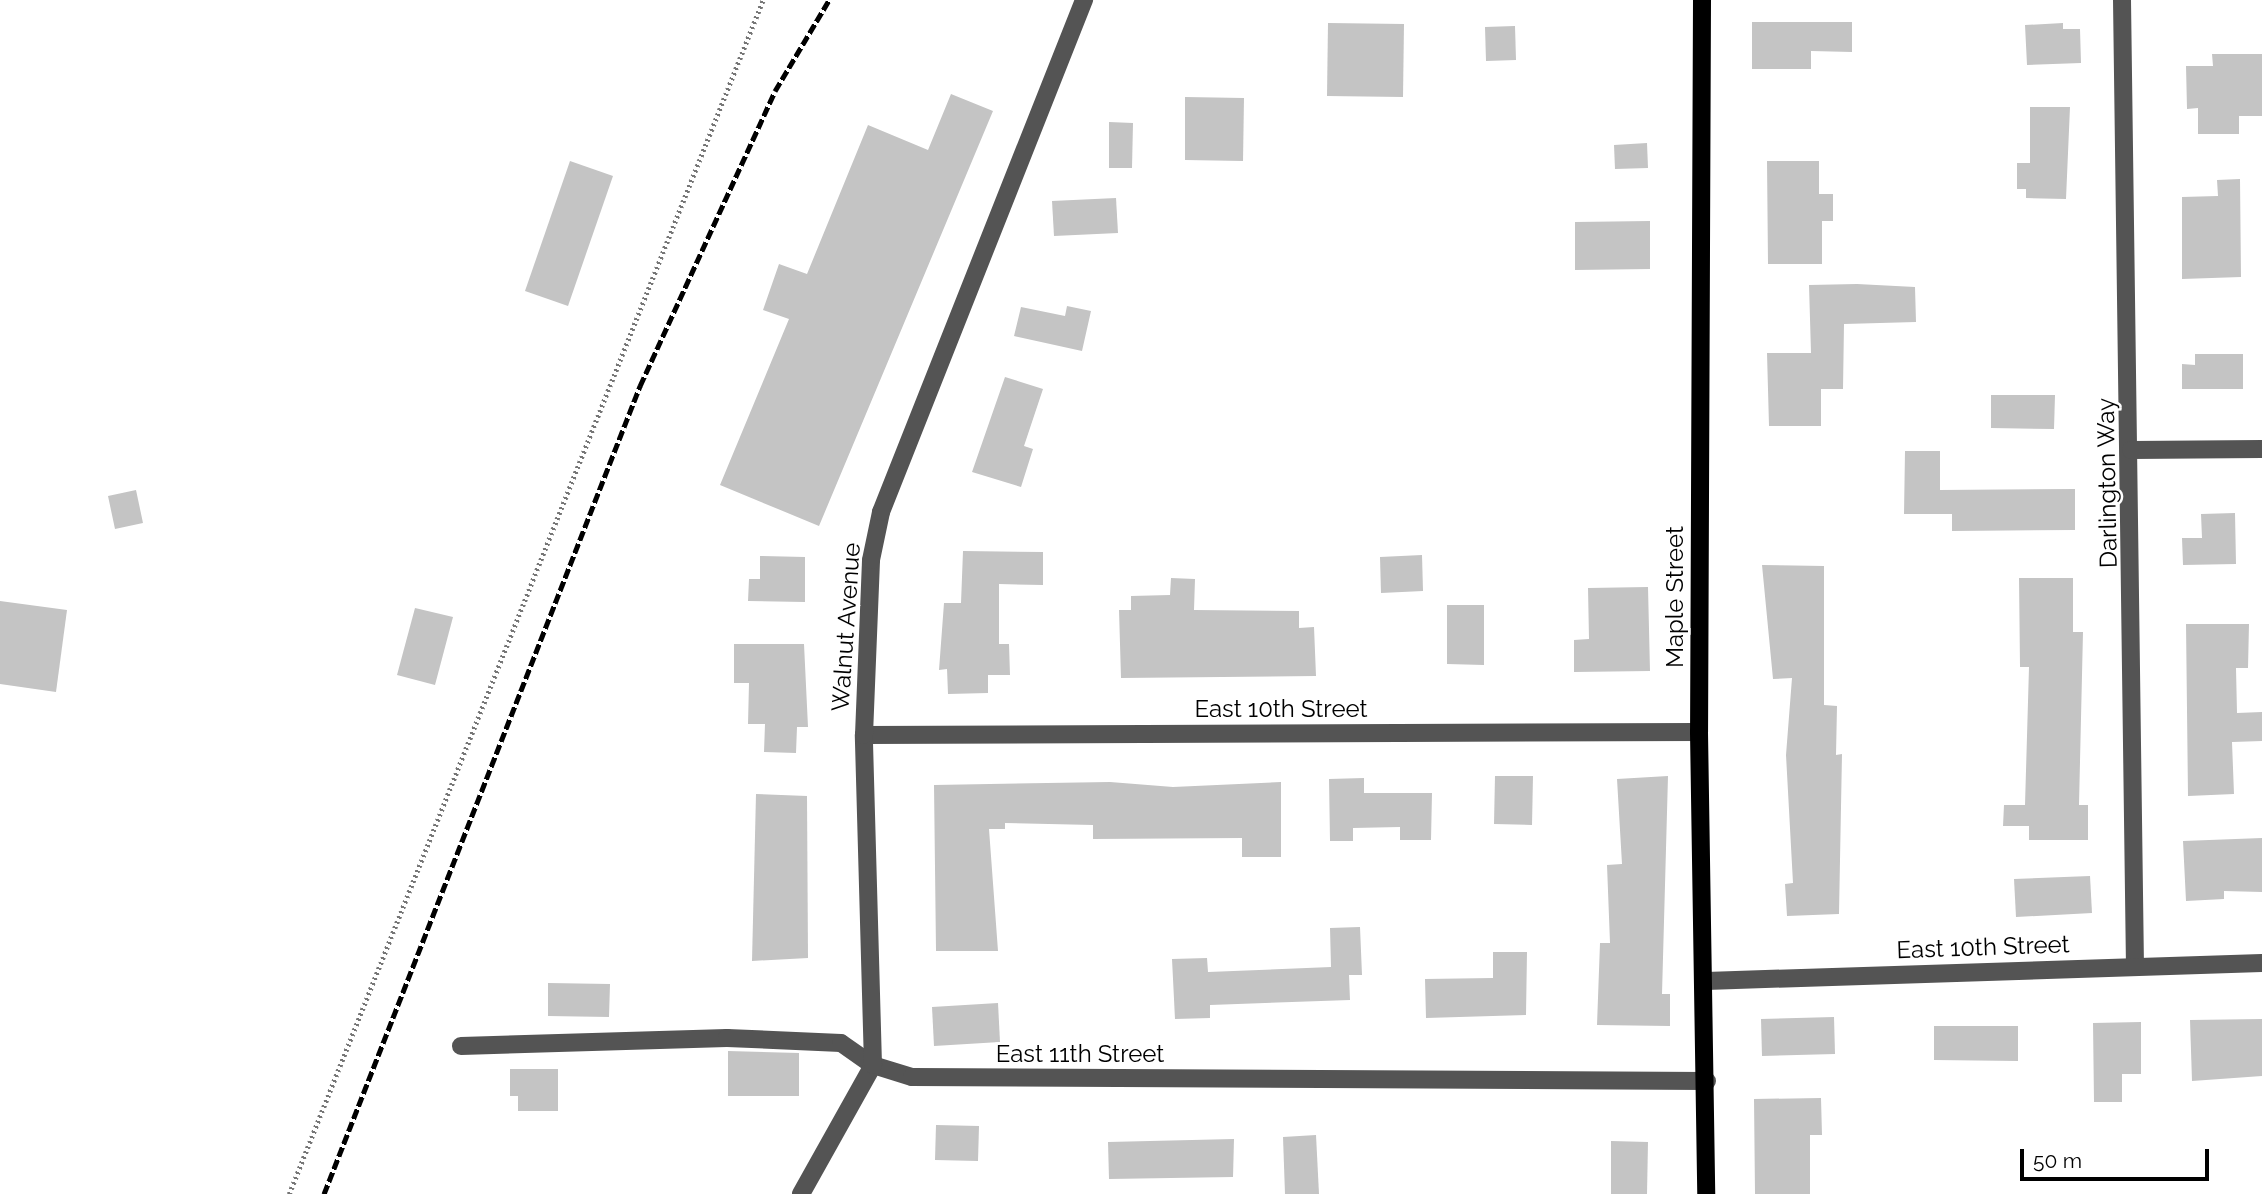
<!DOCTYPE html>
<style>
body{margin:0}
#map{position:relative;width:2262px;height:1194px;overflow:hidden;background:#fff;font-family:Raleway,sans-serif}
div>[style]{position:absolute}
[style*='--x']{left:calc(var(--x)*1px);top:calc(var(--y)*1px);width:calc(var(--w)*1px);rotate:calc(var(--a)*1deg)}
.building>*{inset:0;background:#c4c4c4}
.path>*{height:4.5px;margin-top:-2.25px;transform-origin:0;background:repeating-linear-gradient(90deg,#767676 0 2px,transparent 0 5.5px)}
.minor>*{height:18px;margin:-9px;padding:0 9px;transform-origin:9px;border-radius:9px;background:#545454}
.major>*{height:18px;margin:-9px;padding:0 9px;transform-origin:9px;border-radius:9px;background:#000}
.rail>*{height:5px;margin-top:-2.5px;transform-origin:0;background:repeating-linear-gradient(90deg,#000 0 10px,transparent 0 13.5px)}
span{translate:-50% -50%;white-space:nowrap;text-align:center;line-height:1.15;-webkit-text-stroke:5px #fff;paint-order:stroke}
.street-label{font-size:24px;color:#000}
.scale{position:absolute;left:2020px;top:1149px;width:189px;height:32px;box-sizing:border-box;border:4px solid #000;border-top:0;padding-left:9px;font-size:21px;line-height:24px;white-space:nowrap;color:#000;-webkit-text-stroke:5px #fff;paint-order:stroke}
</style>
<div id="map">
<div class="building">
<i style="clip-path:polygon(1752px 22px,1852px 22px,1852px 52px,1811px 51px,1811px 69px,1752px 69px)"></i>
<i style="clip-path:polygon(1328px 23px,1404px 24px,1403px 97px,1327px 96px)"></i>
<i style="clip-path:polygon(2063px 23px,2063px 29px,2080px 29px,2081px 63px,2027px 65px,2025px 25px)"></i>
<i style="clip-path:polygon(1515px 26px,1516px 60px,1486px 61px,1485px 27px)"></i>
<i style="clip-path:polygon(2212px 54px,2262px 54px,2262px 116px,2239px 116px,2239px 134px,2198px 134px,2198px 108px,2187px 109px,2186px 66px,2213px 66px)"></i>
<i style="clip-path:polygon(951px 94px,993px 111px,819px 526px,720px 485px,789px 319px,763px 310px,779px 264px,807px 274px,868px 125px,928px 150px)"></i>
<i style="clip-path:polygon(1185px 97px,1244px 98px,1243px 161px,1185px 160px)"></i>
<i style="clip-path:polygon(2030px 107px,2070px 107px,2066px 199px,2026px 198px,2026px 189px,2017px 189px,2017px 163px,2030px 163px)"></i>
<i style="clip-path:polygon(1109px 122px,1133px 123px,1132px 168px,1109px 168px)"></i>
<i style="clip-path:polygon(1647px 143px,1648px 168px,1615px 169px,1614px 145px)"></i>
<i style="clip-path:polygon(570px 161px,613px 176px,568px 306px,525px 291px)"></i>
<i style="clip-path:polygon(1767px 161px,1819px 161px,1819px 194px,1833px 194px,1833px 221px,1822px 221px,1822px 264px,1768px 264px)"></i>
<i style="clip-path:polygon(2240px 179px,2241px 277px,2182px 279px,2182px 197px,2218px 196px,2217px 180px)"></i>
<i style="clip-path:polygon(1116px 198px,1118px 233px,1054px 236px,1052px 201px)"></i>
<i style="clip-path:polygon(1650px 221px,1650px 269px,1575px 270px,1575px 222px)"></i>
<i style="clip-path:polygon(1857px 284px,1915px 287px,1916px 322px,1844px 324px,1843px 389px,1821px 389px,1821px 426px,1769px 426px,1767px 353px,1811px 353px,1809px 285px)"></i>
<i style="clip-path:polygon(1067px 306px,1091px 311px,1082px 351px,1014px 336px,1021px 307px,1065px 316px)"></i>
<i style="clip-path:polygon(2195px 354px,2243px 354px,2243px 389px,2182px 389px,2182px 364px,2195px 365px)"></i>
<i style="clip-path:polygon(1005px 377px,1043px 389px,1024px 446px,1033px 449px,1021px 487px,972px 472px)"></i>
<i style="clip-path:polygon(1991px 395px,2055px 395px,2054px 429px,1991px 428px)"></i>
<i style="clip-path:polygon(1905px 451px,1940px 451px,1940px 490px,2075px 489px,2075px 530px,1952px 531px,1952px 514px,1904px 514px)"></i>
<i style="clip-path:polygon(136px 490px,143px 523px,115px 529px,108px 496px)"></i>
<i style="clip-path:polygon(2235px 513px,2236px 564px,2183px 565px,2182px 538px,2202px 538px,2201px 514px)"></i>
<i style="clip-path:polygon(963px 551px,1043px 552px,1043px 585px,999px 584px,999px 644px,1009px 644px,1010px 675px,988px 675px,988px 693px,948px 694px,947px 669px,939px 670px,944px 603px,961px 603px)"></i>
<i style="clip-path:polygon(1422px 555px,1423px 591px,1381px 593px,1380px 557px)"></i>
<i style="clip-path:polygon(760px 556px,805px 557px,805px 602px,748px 601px,749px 579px,760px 579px)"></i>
<i style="clip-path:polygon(1762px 565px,1824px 566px,1824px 705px,1837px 706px,1836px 755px,1842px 754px,1839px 914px,1787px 916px,1785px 884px,1793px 883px,1786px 755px,1792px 678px,1773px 679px)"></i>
<i style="clip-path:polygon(1171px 578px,1195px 579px,1194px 610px,1299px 611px,1299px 628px,1314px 627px,1316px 676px,1121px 678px,1119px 610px,1131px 610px,1131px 596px,1170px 595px)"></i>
<i style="clip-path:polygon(2019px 578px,2073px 578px,2073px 632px,2083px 632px,2079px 805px,2088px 805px,2088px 840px,2029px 840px,2029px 826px,2003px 826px,2004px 805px,2025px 805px,2029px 667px,2020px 667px)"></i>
<i style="clip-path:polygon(1648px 587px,1650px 671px,1574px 672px,1574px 640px,1589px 639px,1588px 588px)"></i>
<i style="clip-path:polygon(0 601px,67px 610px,56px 692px,0 684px)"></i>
<i style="clip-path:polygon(1447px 605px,1484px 605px,1484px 665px,1447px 664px)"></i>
<i style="clip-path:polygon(415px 608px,453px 617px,435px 685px,397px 675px)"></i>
<i style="clip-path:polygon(2186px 624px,2249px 624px,2248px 668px,2236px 668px,2237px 713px,2262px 712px,2262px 741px,2232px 742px,2234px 794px,2188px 796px)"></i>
<i style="clip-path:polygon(734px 644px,804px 644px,808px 727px,797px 727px,796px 753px,764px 752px,765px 724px,748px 724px,749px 683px,734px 683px)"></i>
<i style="clip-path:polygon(1495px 776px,1533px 776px,1532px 825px,1494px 824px)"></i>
<i style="clip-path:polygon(1668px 776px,1662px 994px,1670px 994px,1670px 1026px,1597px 1025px,1600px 943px,1610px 943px,1607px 865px,1622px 864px,1617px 779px)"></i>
<i style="clip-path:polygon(1364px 778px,1364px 793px,1432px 793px,1431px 840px,1400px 840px,1400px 827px,1353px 828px,1353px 841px,1330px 841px,1329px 779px)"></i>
<i style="clip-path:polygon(1110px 782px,1173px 787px,1281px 782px,1281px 857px,1242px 857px,1242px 838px,1093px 839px,1093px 825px,1005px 823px,1005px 829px,989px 829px,998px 951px,936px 951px,934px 785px)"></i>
<i style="clip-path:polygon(756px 794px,807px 796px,808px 958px,752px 961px)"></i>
<i style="clip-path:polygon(2262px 838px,2262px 892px,2224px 891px,2224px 899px,2186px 901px,2183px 841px)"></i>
<i style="clip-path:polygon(2090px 876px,2092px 913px,2016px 917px,2014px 879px)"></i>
<i style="clip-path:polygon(1360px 927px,1362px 975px,1349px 975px,1350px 1000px,1210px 1005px,1210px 1018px,1175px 1019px,1172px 959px,1207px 958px,1208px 972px,1331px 967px,1330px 928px)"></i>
<i style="clip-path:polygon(1493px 952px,1527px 952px,1526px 1015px,1426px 1018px,1425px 979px,1493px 978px)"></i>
<i style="clip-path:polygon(548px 983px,610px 984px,609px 1017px,548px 1016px)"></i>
<i style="clip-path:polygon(998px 1003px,1000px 1042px,934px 1046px,932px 1007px)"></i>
<i style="clip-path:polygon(1834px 1017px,1835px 1054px,1762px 1056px,1761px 1019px)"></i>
<i style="clip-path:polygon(2262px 1019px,2262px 1076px,2192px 1081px,2190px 1020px)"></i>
<i style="clip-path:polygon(2141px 1022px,2141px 1074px,2122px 1074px,2122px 1102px,2094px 1102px,2093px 1023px)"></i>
<i style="clip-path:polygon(1934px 1026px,2018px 1026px,2018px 1061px,1934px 1060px)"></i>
<i style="clip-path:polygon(728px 1051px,799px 1053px,799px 1096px,728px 1096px)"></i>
<i style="clip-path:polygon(510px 1069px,558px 1069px,558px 1111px,518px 1111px,518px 1096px,510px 1096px)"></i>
<i style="clip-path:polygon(1821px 1098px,1822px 1135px,1810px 1135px,1810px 1194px,1755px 1194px,1754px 1099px)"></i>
<i style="clip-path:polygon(936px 1125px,979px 1126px,978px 1161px,935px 1160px)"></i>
<i style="clip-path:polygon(1316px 1135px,1319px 1194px,1285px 1194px,1283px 1137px)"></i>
<i style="clip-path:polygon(1234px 1139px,1233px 1177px,1109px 1179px,1108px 1142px)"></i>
<i style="clip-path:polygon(1611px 1141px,1648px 1142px,1647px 1194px,1611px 1194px)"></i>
</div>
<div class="path">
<i style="--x:289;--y:1194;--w:1285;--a:-68.35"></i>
</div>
<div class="minor">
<i style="--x:2122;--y:0;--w:966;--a:89.23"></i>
<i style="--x:2131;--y:450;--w:131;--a:-0.4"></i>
<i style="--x:864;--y:735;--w:835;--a:-0.21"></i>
<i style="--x:1706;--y:981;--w:556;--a:-1.85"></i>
<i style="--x:461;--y:1046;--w:266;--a:-1.7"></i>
<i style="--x:727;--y:1038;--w:114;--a:2.5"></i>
<i style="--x:841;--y:1043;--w:39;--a:35"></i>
<i style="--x:873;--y:1065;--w:41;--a:17.1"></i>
<i style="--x:912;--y:1077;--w:795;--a:0.29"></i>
<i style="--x:801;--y:1194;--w:148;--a:-60.8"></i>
<i style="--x:873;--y:1065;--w:330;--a:-91.6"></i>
<i style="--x:864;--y:735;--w:175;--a:-87.7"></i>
<i style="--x:871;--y:560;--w:49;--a:-78.2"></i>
<i style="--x:881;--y:512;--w:551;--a:-68.37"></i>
</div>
<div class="major">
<i style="--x:1702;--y:0;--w:732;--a:90.23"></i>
<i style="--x:1699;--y:732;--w:462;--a:89.1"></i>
</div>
<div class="rail">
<i style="--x:324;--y:1194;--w:868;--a:-68.64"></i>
<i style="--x:640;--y:386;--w:324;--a:-65.4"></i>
<i style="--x:775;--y:91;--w:106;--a:-59.3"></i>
</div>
<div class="street-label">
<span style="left:2107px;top:483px;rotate:-91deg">Darlington Way</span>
<span style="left:1675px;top:597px;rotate:-90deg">Maple Street</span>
<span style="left:846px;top:627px;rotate:-86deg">Walnut Avenue</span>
<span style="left:1281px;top:709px">East 10th Street</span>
<span style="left:1983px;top:947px;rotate:-2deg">East 10th Street</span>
<span style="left:1080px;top:1054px">East 11th Street</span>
</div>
<div class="scale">50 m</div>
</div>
